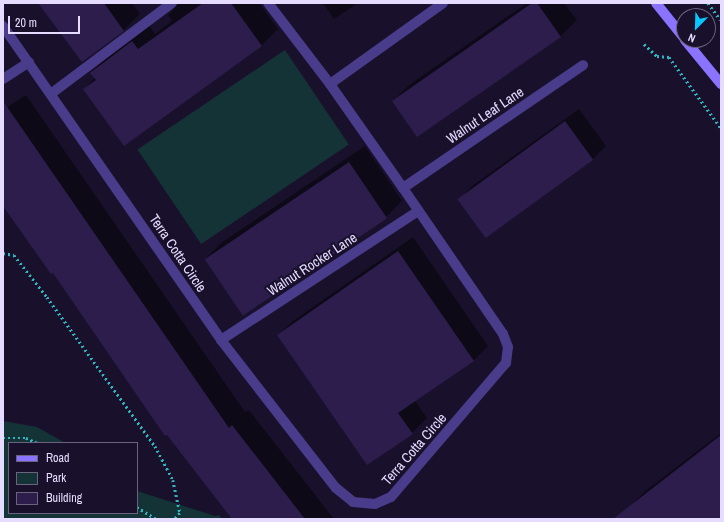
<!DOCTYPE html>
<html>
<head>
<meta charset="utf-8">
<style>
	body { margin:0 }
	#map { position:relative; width:724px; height:522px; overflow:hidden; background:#19112c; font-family:"Archivo Narrow",sans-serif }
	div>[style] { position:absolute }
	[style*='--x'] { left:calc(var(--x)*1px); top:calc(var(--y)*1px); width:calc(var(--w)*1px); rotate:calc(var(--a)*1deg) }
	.green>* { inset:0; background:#143336; transform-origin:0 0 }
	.shadow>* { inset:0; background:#0007 }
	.building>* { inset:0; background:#2d1d4d; transform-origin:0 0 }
	.path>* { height:2.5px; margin-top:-1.25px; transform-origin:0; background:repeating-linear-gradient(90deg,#30b6c0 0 2px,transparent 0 5px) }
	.street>* { height:10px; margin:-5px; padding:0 5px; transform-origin:5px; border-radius:5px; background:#493c8b }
	.secondary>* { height:10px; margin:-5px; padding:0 5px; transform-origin:5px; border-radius:5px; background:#8973ff }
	span { translate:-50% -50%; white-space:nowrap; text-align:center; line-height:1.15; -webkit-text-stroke:4px #19112c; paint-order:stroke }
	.street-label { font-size:14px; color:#e5dcff }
	.frame { position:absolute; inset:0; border:4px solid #e5dcff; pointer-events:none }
	.legend { position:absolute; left:8px; top:442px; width:130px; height:72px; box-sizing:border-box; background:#19112c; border:1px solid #6b6280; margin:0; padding:5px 7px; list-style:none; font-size:12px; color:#e5dcff }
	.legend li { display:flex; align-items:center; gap:8px; height:20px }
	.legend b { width:20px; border:1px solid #6b6280 }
	.north { position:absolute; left:676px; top:8px; width:40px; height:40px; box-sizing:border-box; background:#19112c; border:1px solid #6b6280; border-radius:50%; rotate:203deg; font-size:11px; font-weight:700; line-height:16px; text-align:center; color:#e5dcff }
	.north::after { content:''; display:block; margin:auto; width:14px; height:18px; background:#08c7ff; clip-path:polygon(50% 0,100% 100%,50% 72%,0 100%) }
	.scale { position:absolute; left:8px; top:16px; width:72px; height:18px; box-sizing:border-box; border:2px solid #e5dcff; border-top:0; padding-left:5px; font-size:12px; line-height:14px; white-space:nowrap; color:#e5dcff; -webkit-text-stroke:3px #19112c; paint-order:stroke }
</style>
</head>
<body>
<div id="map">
	<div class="green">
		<div style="left:285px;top:50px;width:114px;height:178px;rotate:56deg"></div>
		<div style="clip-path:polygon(3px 421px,37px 427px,65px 443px,9px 443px,9px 513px,137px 513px,137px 491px,215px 516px,219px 515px,222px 519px,3px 519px)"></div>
	</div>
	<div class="shadow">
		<div style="clip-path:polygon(40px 3px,132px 3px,140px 14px,124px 30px,82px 61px)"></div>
		<div style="clip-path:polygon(179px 3px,259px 3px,278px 29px,262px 45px,124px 144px,84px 89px,95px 78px,91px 73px,108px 56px,149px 25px,155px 34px,172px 21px,168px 15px)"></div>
		<div style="clip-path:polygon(323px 3px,358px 3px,334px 19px)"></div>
		<div style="clip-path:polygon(527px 3px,564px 3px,577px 20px,560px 37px,393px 101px,409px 85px)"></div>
		<div style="clip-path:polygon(26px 95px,245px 412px,249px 410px,334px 519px,234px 519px,3px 204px,3px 110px)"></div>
		<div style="clip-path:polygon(579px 109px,606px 146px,593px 159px,486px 236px,459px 200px,472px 186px)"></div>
		<div style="clip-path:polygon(365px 146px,402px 201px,386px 217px,242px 314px,205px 259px,221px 243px)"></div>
		<div style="clip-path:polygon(413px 237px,488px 346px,474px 360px,415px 401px,427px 418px,412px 433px,278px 335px,293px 321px)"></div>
		<div style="clip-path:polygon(721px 433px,721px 519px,636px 519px,628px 509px,644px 492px)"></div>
	</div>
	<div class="building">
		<div style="clip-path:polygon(38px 3px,104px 3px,124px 31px,82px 62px)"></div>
		<div style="clip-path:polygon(203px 3px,231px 3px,262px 46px,124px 146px,83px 89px,96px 80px,90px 73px,132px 41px,138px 49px)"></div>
		<div style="clip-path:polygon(532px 3px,537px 3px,561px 37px,417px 137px,392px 101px)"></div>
		<div style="clip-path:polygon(3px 101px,229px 428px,232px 425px,305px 519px,232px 519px,167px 435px,165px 436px,53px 273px,51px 274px,3px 206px)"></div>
		<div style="left:565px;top:121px;width:48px;height:133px;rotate:54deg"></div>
		<div style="left:349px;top:162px;width:68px;height:174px;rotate:56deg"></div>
		<div style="clip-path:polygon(398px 251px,474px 361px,398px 413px,413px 434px,367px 465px,277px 335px)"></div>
		<div style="clip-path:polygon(721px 435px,721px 519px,613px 519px)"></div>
	</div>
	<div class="path">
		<div style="--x:708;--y:3;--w:21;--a:53"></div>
		<div style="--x:644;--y:44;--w:18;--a:43"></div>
		<div style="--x:657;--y:56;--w:12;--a:5"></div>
		<div style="--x:669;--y:57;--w:88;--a:53.8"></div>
		<div style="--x:3;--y:253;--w:11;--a:10"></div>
		<div style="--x:14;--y:255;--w:53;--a:51.8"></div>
		<div style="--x:47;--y:297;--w:184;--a:54.1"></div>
		<div style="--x:155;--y:446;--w:38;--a:62"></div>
		<div style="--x:173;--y:480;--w:34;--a:78"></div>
		<div style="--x:180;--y:513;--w:8;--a:130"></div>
		<div style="--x:3;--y:438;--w:23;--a:0"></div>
		<div style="--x:26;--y:438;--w:13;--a:23"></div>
		<div style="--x:137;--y:507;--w:22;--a:32"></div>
	</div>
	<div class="street">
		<div style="--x:3;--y:26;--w:382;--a:55.2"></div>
		<div style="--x:221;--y:340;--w:187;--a:52.2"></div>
		<div style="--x:336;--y:488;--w:22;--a:39"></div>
		<div style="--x:353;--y:502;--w:22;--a:5"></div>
		<div style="--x:375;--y:504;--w:17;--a:-24"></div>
		<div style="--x:391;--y:497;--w:177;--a:-49.4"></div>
		<div style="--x:506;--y:363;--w:16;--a:-83"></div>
		<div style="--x:508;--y:347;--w:14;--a:-111"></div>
		<div style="--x:503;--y:334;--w:177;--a:-124.4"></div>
		<div style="--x:403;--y:188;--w:127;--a:-125.1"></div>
		<div style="--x:330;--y:84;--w:102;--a:-127.4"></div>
		<div style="--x:3;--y:79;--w:31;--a:-33"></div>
		<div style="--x:330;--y:84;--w:139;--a:-35.6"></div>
		<div style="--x:52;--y:93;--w:150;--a:-36.9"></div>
		<div style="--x:403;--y:188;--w:218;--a:-34.3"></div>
		<div style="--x:221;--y:340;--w:235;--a:-33.2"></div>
	</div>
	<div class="secondary">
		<div style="--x:656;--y:3;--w:45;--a:51.3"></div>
		<div style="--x:685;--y:40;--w:57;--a:50.7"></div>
	</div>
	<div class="street-label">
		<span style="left:485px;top:115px;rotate:-34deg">Walnut Leaf Lane</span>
		<span style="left:178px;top:253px;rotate:56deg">Terra Cotta Circle</span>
		<span style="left:312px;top:264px;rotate:-33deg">Walnut Rocker Lane</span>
		<span style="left:414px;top:449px;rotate:-49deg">Terra Cotta Circle</span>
	</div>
	<div class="frame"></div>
	<ul class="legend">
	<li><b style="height:5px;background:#8973ff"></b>Road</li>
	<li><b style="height:11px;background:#143336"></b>Park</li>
	<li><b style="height:11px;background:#2d1d4d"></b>Building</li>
	</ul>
	<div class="north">N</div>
	<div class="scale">20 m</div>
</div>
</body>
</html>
